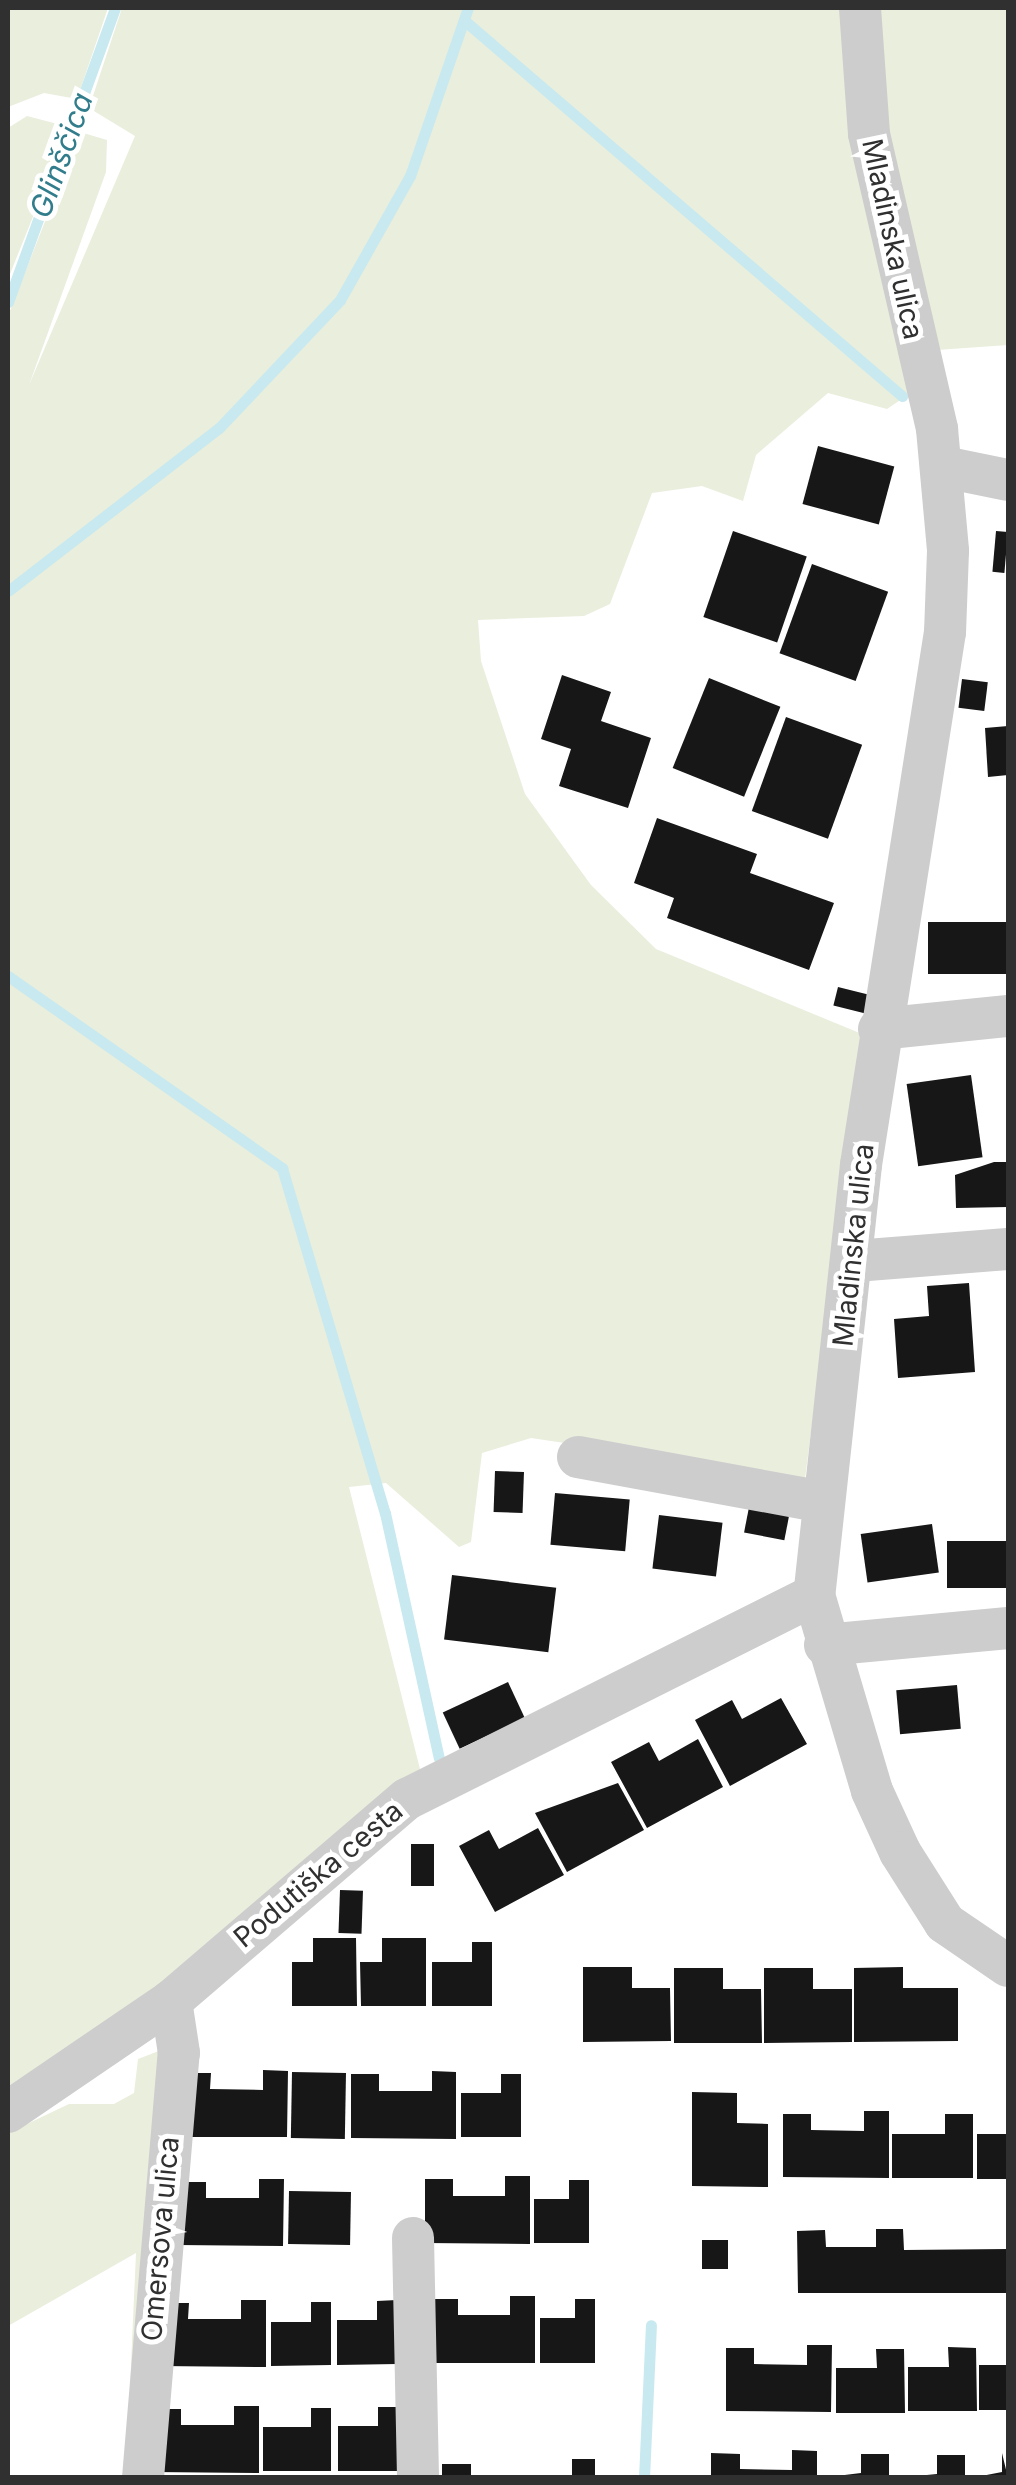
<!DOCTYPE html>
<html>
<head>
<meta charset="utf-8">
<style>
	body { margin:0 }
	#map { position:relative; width:1016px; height:2485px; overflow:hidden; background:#fff; font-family:Inter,sans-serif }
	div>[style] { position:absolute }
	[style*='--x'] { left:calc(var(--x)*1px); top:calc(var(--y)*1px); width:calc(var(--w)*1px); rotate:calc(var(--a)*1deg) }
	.green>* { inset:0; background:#eaeedd }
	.stream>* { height:11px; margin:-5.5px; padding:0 5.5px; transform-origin:5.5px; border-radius:5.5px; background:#c8e9ef }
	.building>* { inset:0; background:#171717; transform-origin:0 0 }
	.minor>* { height:42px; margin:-21px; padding:0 21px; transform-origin:21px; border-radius:21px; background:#cdcdcd }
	span { translate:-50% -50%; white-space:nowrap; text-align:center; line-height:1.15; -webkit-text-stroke:10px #fff; paint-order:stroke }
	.street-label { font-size:28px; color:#303030 }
	.water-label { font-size:30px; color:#327d8c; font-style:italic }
	.frame { position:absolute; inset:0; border:10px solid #303030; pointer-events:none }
</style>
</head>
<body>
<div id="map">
	<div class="green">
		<div style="clip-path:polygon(8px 8px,108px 8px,77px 99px,44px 93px,8px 107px)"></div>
		<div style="clip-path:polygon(122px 8px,845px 8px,918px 388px,887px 409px,828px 393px,756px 455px,743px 501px,702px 486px,652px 493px,610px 604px,584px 616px,478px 620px,481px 661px,525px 794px,591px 885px,656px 949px,862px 1034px,805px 1479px,531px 1438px,482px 1453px,471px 1542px,459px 1547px,386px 1483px,349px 1487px,422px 1777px,172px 1981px,8px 2089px,8px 316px,80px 132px,107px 140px,106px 172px,29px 385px,135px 136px,89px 108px)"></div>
		<div style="clip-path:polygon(872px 8px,1008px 8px,1008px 345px,937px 350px,911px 285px)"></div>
		<div style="clip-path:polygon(27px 116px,69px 127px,8px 279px,8px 128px)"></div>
		<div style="clip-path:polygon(164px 2049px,126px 2477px,136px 2253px,8px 2326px,8px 2133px,69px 2104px,114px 2104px,134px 2093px,138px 2059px)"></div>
	</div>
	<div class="stream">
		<div style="--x:465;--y:21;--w:576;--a:40.63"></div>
		<div style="--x:8;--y:302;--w:313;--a:-70"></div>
		<div style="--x:8;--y:591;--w:267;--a:-37.7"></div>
		<div style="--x:219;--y:428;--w:176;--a:-46.6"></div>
		<div style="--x:340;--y:300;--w:142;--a:-60.6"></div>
		<div style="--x:410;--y:176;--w:178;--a:-71"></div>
		<div style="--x:8;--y:976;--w:335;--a:35"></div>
		<div style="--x:282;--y:1168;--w:360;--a:73.4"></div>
		<div style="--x:385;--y:1513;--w:251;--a:77.6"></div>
		<div style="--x:644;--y:2478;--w:153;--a:-87.4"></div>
	</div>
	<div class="building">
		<div style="left:818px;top:446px;width:79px;height:60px;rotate:15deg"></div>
		<div style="left:733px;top:531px;width:78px;height:91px;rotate:19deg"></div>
		<div style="left:996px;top:531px;width:12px;height:41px;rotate:5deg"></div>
		<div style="left:812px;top:564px;width:81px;height:95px;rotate:20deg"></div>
		<div style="clip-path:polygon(562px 675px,611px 692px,601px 721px,651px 738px,628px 808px,559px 786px,571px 749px,541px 739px)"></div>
		<div style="left:709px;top:678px;width:77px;height:97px;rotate:22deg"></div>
		<div style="left:962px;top:679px;width:26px;height:29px;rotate:7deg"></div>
		<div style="left:786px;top:717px;width:81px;height:100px;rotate:20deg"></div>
		<div style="clip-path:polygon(1008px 726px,1008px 775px,988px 777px,985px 728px)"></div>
		<div style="clip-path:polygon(657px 818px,757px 854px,750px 873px,834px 903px,809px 970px,667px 918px,674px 898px,634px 883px)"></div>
		<div style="left:1008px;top:922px;width:52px;height:80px;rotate:90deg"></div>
		<div style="left:838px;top:987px;width:32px;height:19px;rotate:14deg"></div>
		<div style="left:971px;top:1075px;width:83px;height:65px;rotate:82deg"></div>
		<div style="clip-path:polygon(994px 1162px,1008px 1162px,1008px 1207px,956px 1208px,955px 1175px)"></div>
		<div style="clip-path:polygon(969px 1283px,975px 1372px,898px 1378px,894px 1319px,929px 1316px,927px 1286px)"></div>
		<div style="left:495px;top:1471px;width:29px;height:41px;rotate:2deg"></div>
		<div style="left:555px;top:1493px;width:75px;height:52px;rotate:5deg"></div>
		<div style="left:750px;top:1502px;width:41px;height:31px;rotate:11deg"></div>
		<div style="left:659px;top:1515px;width:64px;height:54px;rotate:7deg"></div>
		<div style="left:932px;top:1524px;width:49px;height:72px;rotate:82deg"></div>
		<div style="left:1008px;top:1541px;width:47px;height:61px;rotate:90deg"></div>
		<div style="left:452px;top:1575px;width:105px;height:65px;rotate:7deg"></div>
		<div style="left:508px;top:1682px;width:40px;height:72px;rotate:65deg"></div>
		<div style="left:957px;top:1685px;width:44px;height:61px;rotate:85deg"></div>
		<div style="clip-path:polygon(781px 1698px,807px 1744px,730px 1786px,695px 1720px,732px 1700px,742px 1719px)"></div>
		<div style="clip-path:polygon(698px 1739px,723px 1787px,647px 1828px,611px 1762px,649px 1742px,659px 1761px)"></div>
		<div style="clip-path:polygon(618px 1783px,644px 1830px,567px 1872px,535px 1813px)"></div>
		<div style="clip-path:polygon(538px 1828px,564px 1875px,495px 1912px,459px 1846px,489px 1830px,499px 1849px)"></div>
		<div style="left:411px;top:1844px;width:23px;height:42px"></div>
		<div style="left:340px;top:1890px;width:23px;height:43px;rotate:2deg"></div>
		<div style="clip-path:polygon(313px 1938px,356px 1938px,357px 2006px,292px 2006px,292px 1962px,313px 1962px)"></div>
		<div style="clip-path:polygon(382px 1938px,426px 1938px,426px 2006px,361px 2006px,360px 1962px,382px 1962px)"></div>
		<div style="clip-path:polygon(472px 1942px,492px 1942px,492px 2006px,432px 2006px,432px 1962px,472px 1962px)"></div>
		<div style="clip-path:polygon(583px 1967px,632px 1967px,632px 1988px,670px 1988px,671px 2041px,583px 2042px)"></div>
		<div style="clip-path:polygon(903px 1967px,903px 1988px,958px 1988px,958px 2041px,854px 2042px,854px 1968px)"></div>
		<div style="clip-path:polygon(674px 1968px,723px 1968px,723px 1989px,761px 1989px,762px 2043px,674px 2043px)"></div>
		<div style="clip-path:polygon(764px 1968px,813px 1968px,813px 1989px,852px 1989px,852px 2042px,764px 2043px)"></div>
		<div style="clip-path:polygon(263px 2070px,288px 2071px,287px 2137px,182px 2137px,182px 2073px,211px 2073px,210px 2089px,263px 2090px)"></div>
		<div style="clip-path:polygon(432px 2071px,456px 2072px,456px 2139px,351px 2138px,351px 2074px,379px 2074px,379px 2091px,432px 2091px)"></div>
		<div style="left:292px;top:2072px;width:54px;height:66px;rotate:1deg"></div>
		<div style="clip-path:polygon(501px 2074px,521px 2074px,521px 2137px,461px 2137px,461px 2093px,501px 2093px)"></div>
		<div style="clip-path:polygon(692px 2092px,737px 2093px,737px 2123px,768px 2124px,768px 2187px,692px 2186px)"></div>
		<div style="clip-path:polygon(864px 2111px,889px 2111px,889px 2178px,783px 2177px,783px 2114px,811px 2114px,811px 2130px,864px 2131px)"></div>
		<div style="clip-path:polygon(945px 2114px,973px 2114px,973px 2178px,892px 2178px,892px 2134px,945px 2134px)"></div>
		<div style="left:977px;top:2134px;width:31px;height:45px"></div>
		<div style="clip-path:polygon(505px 2176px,530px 2176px,530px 2244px,425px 2243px,425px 2179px,453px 2179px,453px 2196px,505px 2196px)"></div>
		<div style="clip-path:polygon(259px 2179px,284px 2179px,283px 2246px,178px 2245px,178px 2182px,206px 2182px,206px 2198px,259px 2198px)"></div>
		<div style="clip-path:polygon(569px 2180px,589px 2180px,589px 2243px,534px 2243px,534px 2199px,569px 2199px)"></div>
		<div style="left:289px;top:2191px;width:62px;height:53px;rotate:1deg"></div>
		<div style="clip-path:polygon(876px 2229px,903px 2229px,904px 2250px,1008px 2249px,1008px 2293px,798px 2293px,797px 2231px,825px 2230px,826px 2247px,876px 2247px)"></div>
		<div style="left:702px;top:2240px;width:26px;height:29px"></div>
		<div style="clip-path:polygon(510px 2296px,535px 2296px,535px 2363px,429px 2363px,430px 2299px,458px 2299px,458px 2315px,510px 2315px)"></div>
		<div style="clip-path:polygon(575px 2299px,595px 2299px,595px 2363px,540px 2363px,540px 2318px,575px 2318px)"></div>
		<div style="clip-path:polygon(241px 2300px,266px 2300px,266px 2367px,160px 2366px,161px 2303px,189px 2303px,188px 2319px,241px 2319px)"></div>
		<div style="clip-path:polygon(397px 2300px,397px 2364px,337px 2365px,337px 2320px,377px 2320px,377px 2301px)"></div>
		<div style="clip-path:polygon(311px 2302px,331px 2302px,331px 2365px,271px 2366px,271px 2322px,311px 2322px)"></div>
		<div style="clip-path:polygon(807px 2345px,832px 2345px,831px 2412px,726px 2411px,726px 2348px,754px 2348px,754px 2364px,807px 2365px)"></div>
		<div style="clip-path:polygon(948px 2347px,976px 2348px,977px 2411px,908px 2411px,908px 2367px,949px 2367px)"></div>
		<div style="clip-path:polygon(876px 2349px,904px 2349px,905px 2413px,836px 2413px,836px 2368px,877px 2368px)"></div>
		<div style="left:1008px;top:2365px;width:45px;height:29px;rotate:90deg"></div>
		<div style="clip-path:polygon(234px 2406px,259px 2406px,259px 2473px,153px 2472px,154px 2409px,181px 2409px,181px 2425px,234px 2425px)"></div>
		<div style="clip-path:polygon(378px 2407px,398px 2407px,398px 2471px,338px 2471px,338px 2426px,378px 2426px)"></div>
		<div style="clip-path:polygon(311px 2408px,331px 2408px,331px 2471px,263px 2471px,263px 2427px,311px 2427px)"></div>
		<div style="clip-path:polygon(792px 2450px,817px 2451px,817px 2478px,711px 2478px,711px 2453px,740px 2454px,740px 2469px,792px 2470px)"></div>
		<div style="clip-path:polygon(1002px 2453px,1008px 2478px,971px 2478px,1002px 2472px)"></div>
		<div style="clip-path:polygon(861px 2454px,889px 2454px,889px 2478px,820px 2478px,861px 2473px)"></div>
		<div style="clip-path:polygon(937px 2455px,965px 2455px,965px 2478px,896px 2478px,937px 2474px)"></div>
		<div style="left:572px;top:2459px;width:23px;height:19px"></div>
		<div style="left:442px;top:2464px;width:29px;height:14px"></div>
	</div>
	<div class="minor">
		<div style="--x:860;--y:8;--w:126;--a:85.9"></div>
		<div style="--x:869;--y:134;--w:303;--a:77"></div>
		<div style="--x:937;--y:429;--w:122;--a:84.8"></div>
		<div style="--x:948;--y:551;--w:81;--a:92.1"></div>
		<div style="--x:945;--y:632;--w:540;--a:98.96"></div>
		<div style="--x:861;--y:1165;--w:433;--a:96.2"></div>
		<div style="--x:814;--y:1595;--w:204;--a:73.5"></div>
		<div style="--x:872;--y:1791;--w:67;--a:65.3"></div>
		<div style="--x:900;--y:1852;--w:84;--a:57.6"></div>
		<div style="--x:945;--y:1923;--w:76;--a:34.3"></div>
		<div style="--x:944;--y:467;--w:65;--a:11.5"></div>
		<div style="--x:879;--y:1029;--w:130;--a:-5.8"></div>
		<div style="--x:855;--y:1261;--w:153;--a:-4.5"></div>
		<div style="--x:578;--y:1457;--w:248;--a:10.4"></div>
		<div style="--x:825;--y:1645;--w:184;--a:-5.3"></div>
		<div style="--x:8;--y:2112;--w:197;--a:-34.3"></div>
		<div style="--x:171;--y:2001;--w:311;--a:-40.6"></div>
		<div style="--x:407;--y:1799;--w:455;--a:-26.6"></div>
		<div style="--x:413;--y:2238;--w:240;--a:88.8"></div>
		<div style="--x:143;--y:2478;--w:427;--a:-85.2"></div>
		<div style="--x:179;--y:2053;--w:53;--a:-98.7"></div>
	</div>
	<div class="street-label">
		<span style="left:893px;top:239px;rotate:78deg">Mladinska ulica</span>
		<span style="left:853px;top:1245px;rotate:-84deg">Mladinska ulica</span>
		<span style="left:318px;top:1874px;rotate:-40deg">Podutiška cesta</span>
		<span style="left:160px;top:2239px;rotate:-85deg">Omersova ulica</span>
	</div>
	<div class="water-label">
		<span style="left:61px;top:155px;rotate:-70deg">Glinščica</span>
	</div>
	<div class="frame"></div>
</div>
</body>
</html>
